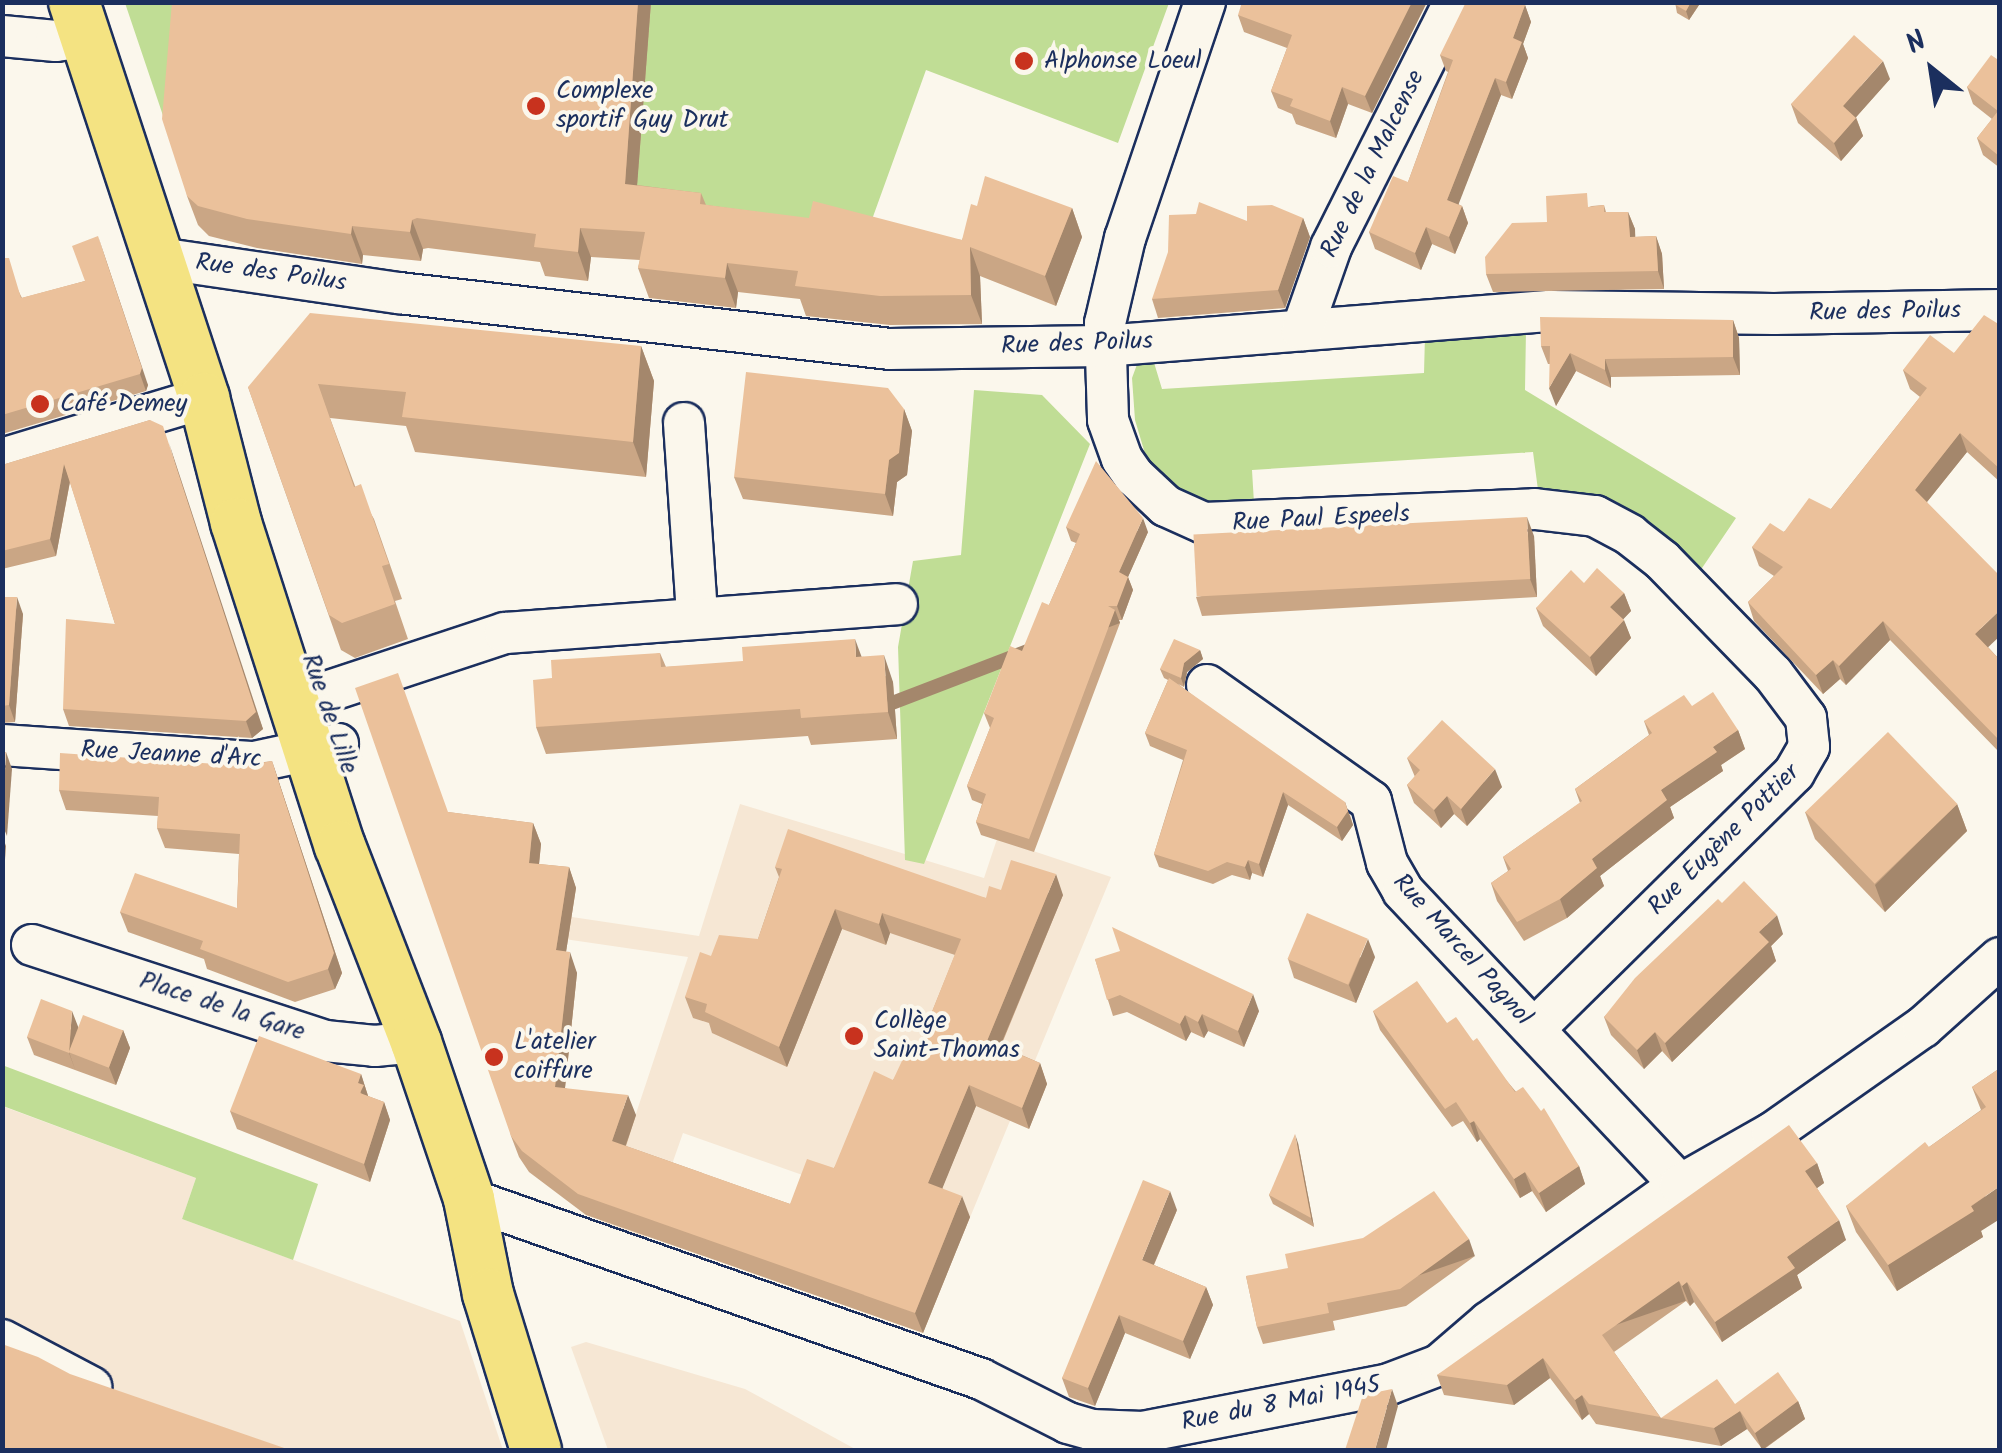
<!DOCTYPE html>
<html>
<head>
<meta charset="utf-8">
<style>
	body { margin:0 }
	#map { position:relative; width:2002px; height:1453px; overflow:hidden; background:#fbf7ec; font-family:Kalam,sans-serif }
	div>[style] { position:absolute }
	[style*='--x'] { left:calc(var(--x)*1px); top:calc(var(--y)*1px); width:calc(var(--w)*1px); rotate:calc(var(--a)*1deg) }
	.built>* { inset:0; background:#f6e7d4 }
	.green>* { inset:0; background:#c0dd95 }
	.roads { filter:drop-shadow(2px 0 #1b2f5e) drop-shadow(-2px 0 #1b2f5e) drop-shadow(0 2px #1b2f5e) drop-shadow(0 -2px #1b2f5e) }
	.minor>* { height:40px; margin:-20px; padding:0 20px; transform-origin:20px; border-radius:20px; background:#fbf7ec }
	.major>* { height:50px; margin:-25px; padding:0 25px; transform-origin:25px; border-radius:25px; background:#f4e382 }
	.wall>* { inset:0; background:#caa685 }
	.shaded-wall>* { inset:0; background:#a4876c; transform-origin:0 0 }
	.building>* { inset:0; background:#ebc19b; transform-origin:0 0 }
	.dots>* { width:28px; height:28px; translate:-50% -50%; box-sizing:border-box; border:5px solid #fbf7ec; border-radius:50% }
	span { translate:-50% -50%; white-space:nowrap; text-align:center; line-height:1.15; -webkit-text-stroke:8px #fbf7ec; paint-order:stroke }
	.poi-label { font-size:25px; color:#1b2f5e }
	.left { translate:0 -50%; text-align:left }
	.street-label { font-size:25px; color:#1b2f5e }
	.frame { position:absolute; inset:0; border:5px solid #1b2f5e; pointer-events:none }
	.north { position:absolute; left:1882px; top:20px; width:100px; height:100px; -webkit-text-stroke:8px #fbf7ec; paint-order:stroke; rotate:330deg; font-size:28px; font-weight:700; line-height:40px; text-align:center; color:#1b2f5e }
	.north::after { content:''; display:block; margin:auto; width:35px; height:45px; background:#1b2f5e; clip-path:polygon(50% 0,100% 100%,50% 72%,0 100%) }
</style>
</head>
<body>
<div id="map">
	<div class="built">
		<div style="clip-path:polygon(740px 804px,984px 878px,997px 839px,1111px 877px,964px 1232px,683px 1133px,645px 1241px,599px 1225px,688px 957px,530px 934px,572px 917px,699px 936px)"></div>
		<div style="clip-path:polygon(2px 1106px,196px 1178px,182px 1219px,460px 1321px,503px 1450px,3px 1450px)"></div>
		<div style="clip-path:polygon(586px 1342px,745px 1389px,857px 1450px,608px 1450px,571px 1347px)"></div>
	</div>
	<div class="green">
		<div style="clip-path:polygon(125px 3px,1169px 3px,1118px 143px,926px 70px,870px 225px,180px 166px)"></div>
		<div style="clip-path:polygon(1526px 330px,1525px 390px,1736px 518px,1700px 571px,1617px 502px,1578px 492px,1538px 490px,1533px 452px,1252px 470px,1254px 503px,1204px 507px,1167px 486px,1149px 467px,1135px 420px,1132px 378px,1139px 359px,1152px 356px,1162px 389px,1424px 373px,1425px 335px)"></div>
		<div style="clip-path:polygon(974px 390px,1042px 395px,1090px 444px,924px 864px,905px 860px,898px 647px,913px 561px,961px 555px)"></div>
		<div style="clip-path:polygon(2px 1065px,318px 1184px,293px 1260px,182px 1219px,196px 1178px,3px 1106px)"></div>
	</div>
	<div class="roads">
		<div class="minor">
			<div style="--x:1205;--y:2;--w:249;--a:108.7"></div>
			<div style="--x:1125;--y:238;--w:87;--a:103.2"></div>
			<div style="--x:1105;--y:323;--w:97;--a:88.2"></div>
			<div style="--x:1108;--y:420;--w:41;--a:70.3"></div>
			<div style="--x:1122;--y:459;--w:21;--a:55"></div>
			<div style="--x:1134;--y:476;--w:44;--a:43.2"></div>
			<div style="--x:1166;--y:506;--w:42;--a:24.1"></div>
			<div style="--x:1204;--y:523;--w:331;--a:-2.4"></div>
			<div style="--x:1535;--y:509;--w:60;--a:6.7"></div>
			<div style="--x:1595;--y:516;--w:40;--a:28"></div>
			<div style="--x:1630;--y:535;--w:41;--a:38"></div>
			<div style="--x:1662;--y:560;--w:159;--a:45.8"></div>
			<div style="--x:1773;--y:674;--w:55;--a:53.1"></div>
			<div style="--x:1806;--y:718;--w:29;--a:84"></div>
			<div style="--x:1809;--y:747;--w:30;--a:120"></div>
			<div style="--x:1794;--y:773;--w:365;--a:135.4"></div>
			<div style="--x:2;--y:36;--w:54;--a:5.3"></div>
			<div style="--x:56;--y:41;--w:30;--a:-8"></div>
			<div style="--x:158;--y:258;--w:244;--a:8.3"></div>
			<div style="--x:399;--y:293;--w:493;--a:6.5"></div>
			<div style="--x:889;--y:349;--w:214;--a:-0.8"></div>
			<div style="--x:1103;--y:346;--w:449;--a:-4.5"></div>
			<div style="--x:1551;--y:311;--w:223;--a:0.8"></div>
			<div style="--x:1774;--y:314;--w:226;--a:-1"></div>
			<div style="--x:1302;--y:330;--w:88;--a:-70.7"></div>
			<div style="--x:1331;--y:247;--w:274;--a:-63.3"></div>
			<div style="--x:684;--y:423;--w:192;--a:86.1"></div>
			<div style="--x:2;--y:459;--w:211;--a:-16.8"></div>
			<div style="--x:1207;--y:685;--w:201;--a:35.3"></div>
			<div style="--x:1371;--y:801;--w:64;--a:75.5"></div>
			<div style="--x:1387;--y:863;--w:32;--a:60"></div>
			<div style="--x:1403;--y:891;--w:404;--a:46.7"></div>
			<div style="--x:293;--y:703;--w:223;--a:-18.3"></div>
			<div style="--x:505;--y:633;--w:393;--a:-4.2"></div>
			<div style="--x:2;--y:745;--w:253;--a:3.9"></div>
			<div style="--x:254;--y:762;--w:86;--a:-12.1"></div>
			<div style="--x:32;--y:945;--w:308;--a:18.1"></div>
			<div style="--x:325;--y:1041;--w:50;--a:5.7"></div>
			<div style="--x:375;--y:1046;--w:41;--a:-5.6"></div>
			<div style="--x:469;--y:1199;--w:543;--a:19.37"></div>
			<div style="--x:981;--y:1379;--w:97;--a:26.8"></div>
			<div style="--x:1068;--y:1423;--w:25;--a:16"></div>
			<div style="--x:1092;--y:1430;--w:51;--a:2.2"></div>
			<div style="--x:1143;--y:1432;--w:251;--a:-11"></div>
			<div style="--x:1389;--y:1384;--w:53;--a:-20.8"></div>
			<div style="--x:1439;--y:1365;--w:66;--a:-40.7"></div>
			<div style="--x:1489;--y:1322;--w:235;--a:-35.7"></div>
			<div style="--x:1680;--y:1185;--w:106;--a:-29.5"></div>
			<div style="--x:1772;--y:1133;--w:184;--a:-35.1"></div>
			<div style="--x:1923;--y:1027;--w:103;--a:-41.9"></div>
			<div style="--x:2;--y:1340;--w:101;--a:27.8"></div>
		</div>
		<div class="major">
			<div style="--x:74;--y:2;--w:417;--a:71.8"></div>
			<div style="--x:204;--y:398;--w:129;--a:75.6"></div>
			<div style="--x:236;--y:523;--w:339;--a:72.2"></div>
			<div style="--x:340;--y:846;--w:210;--a:68.8"></div>
			<div style="--x:416;--y:1042;--w:166;--a:71.3"></div>
			<div style="--x:469;--y:1199;--w:97;--a:78.7"></div>
			<div style="--x:488;--y:1294;--w:163;--a:72.9"></div>
		</div>
	</div>
	<div class="wall">
		<div style="clip-path:polygon(172px 2px,651px 2px,637px 185px,701px 193px,706px 205px,962px 240px,977px 206px,1072px 208px,1082px 237px,1056px 306px,980px 276px,982px 324px,890px 325px,806px 316px,800px 299px,738px 292px,736px 308px,649px 298px,638px 268px,640px 260px,591px 257px,588px 281px,545px 276px,540px 262px,428px 248px,423px 249px,421px 261px,363px 255px,362px 264px,257px 248px,209px 236px,198px 225px,187px 196px)"></div>
		<div style="clip-path:polygon(1427px 2px,1372px 113px,1348px 104px,1336px 138px,1296px 124px,1292px 114px,1278px 108px,1271px 91px,1287px 48px,1244px 32px,1238px 15px)"></div>
		<div style="clip-path:polygon(1675px 2px,1701px 2px,1689px 20px,1677px 13px)"></div>
		<div style="clip-path:polygon(1525px 5px,1531px 22px,1523px 44px,1528px 58px,1512px 99px,1501px 95px,1458px 204px,1462px 206px,1468px 223px,1455px 254px,1432px 244px,1421px 270px,1375px 249px,1369px 232px,1408px 182px,1448px 72px,1446px 71px,1440px 55px)"></div>
		<div style="clip-path:polygon(2000px 61px,2000px 168px,1983px 155px,1977px 138px,1992px 119px,1973px 104px,1967px 87px)"></div>
		<div style="clip-path:polygon(1890px 79px,1856px 117px,1863px 136px,1841px 161px,1798px 123px,1791px 104px)"></div>
		<div style="clip-path:polygon(1604px 205px,1606px 212px,1628px 212px,1635px 229px,1635px 237px,1656px 236px,1662px 254px,1664px 289px,1493px 292px,1486px 274px,1547px 222px,1592px 206px)"></div>
		<div style="clip-path:polygon(1303px 218px,1310px 237px,1285px 308px,1158px 318px,1152px 299px,1247px 221px)"></div>
		<div style="clip-path:polygon(2px 258px,22px 298px,85px 281px,148px 385px,146px 391px,2px 434px)"></div>
		<div style="clip-path:polygon(1733px 320px,1739px 338px,1740px 375px,1611px 377px,1611px 388px,1576px 371px,1556px 406px,1550px 364px,1548px 364px,1541px 346px)"></div>
		<div style="clip-path:polygon(2000px 325px,2000px 482px,1967px 452px,1927px 502px,1988px 647px,2000px 660px,2000px 753px,1890px 640px,1846px 685px,1840px 679px,1823px 694px,1754px 621px,1748px 602px,1774px 576px,1759px 566px,1752px 547px,1831px 509px,1920px 397px,1910px 389px,1903px 370px,1954px 353px)"></div>
		<div style="clip-path:polygon(641px 346px,654px 381px,646px 477px,415px 452px,406px 426px,330px 418px,355px 486px,374px 519px,402px 599px,395px 601px,408px 639px,355px 658px,341px 650px,248px 387px)"></div>
		<div style="clip-path:polygon(904px 409px,912px 431px,907px 475px,897px 482px,893px 516px,743px 499px,734px 477px)"></div>
		<div style="clip-path:polygon(150px 420px,263px 729px,252px 738px,69px 726px,63px 709px,115px 624px,70px 482px,56px 556px,2px 569px,2px 465px)"></div>
		<div style="clip-path:polygon(1066px 527px,1148px 532px,1128px 577px,1133px 590px,1122px 620px,1119px 620px,1120px 623px,1034px 852px,981px 835px,976px 822px,982px 804px,972px 800px,967px 786px,990px 728px,984px 713px,1049px 605px,1076px 543px,1071px 541px)"></div>
		<div style="clip-path:polygon(1534px 536px,1537px 597px,1202px 616px,1196px 597px)"></div>
		<div style="clip-path:polygon(1584px 583px,1624px 593px,1631px 611px,1623px 619px,1631px 638px,1596px 676px,1543px 626px,1536px 608px)"></div>
		<div style="clip-path:polygon(2px 597px,23px 614px,15px 722px,2px 723px)"></div>
		<div style="clip-path:polygon(1200px 650px,1203px 659px,1187px 672px,1184px 687px,1178px 684px,1350px 815px,1353px 825px,1342px 841px,1288px 805px,1263px 877px,1252px 873px,1250px 880px,1232px 875px,1213px 884px,1159px 867px,1154px 854px,1183px 760px,1150px 746px,1145px 733px,1168px 680px,1164px 678px,1160px 669px)"></div>
		<div style="clip-path:polygon(660px 653px,666px 667px,862px 657px,893px 682px,897px 739px,811px 745px,808px 736px,546px 754px,536px 727px,552px 678px)"></div>
		<div style="clip-path:polygon(1692px 706px,1738px 730px,1745px 749px,1721px 765px,1723px 771px,1670px 807px,1674px 818px,1600px 876px,1604px 886px,1567px 918px,1524px 941px,1497px 901px,1491px 883px,1508px 871px,1503px 857px,1580px 803px,1575px 789px,1649px 735px,1644px 721px)"></div>
		<div style="clip-path:polygon(1407px 758px,1502px 787px,1467px 826px,1454px 814px,1441px 828px,1414px 803px,1407px 785px,1415px 777px)"></div>
		<div style="clip-path:polygon(272px 761px,342px 973px,335px 989px,295px 1002px,207px 969px,204px 959px,128px 932px,120px 912px,237px 908px,239px 854px,165px 848px,157px 828px,158px 816px,66px 810px,59px 790px)"></div>
		<div style="clip-path:polygon(1957px 804px,1967px 831px,1885px 912px,1815px 839px,1805px 812px)"></div>
		<div style="clip-path:polygon(448px 812px,533px 823px,541px 844px,539px 864px,569px 867px,576px 888px,566px 952px,577px 973px,565px 1088px,636px 1115px,626px 1146px,790px 1204px,834px 1168px,893px 1080px,917px 1049px,955px 955px,890px 933px,886px 945px,842px 929px,787px 1067px,712px 1033px,709px 1023px,693px 1018px,685px 997px,711px 956px,758px 939px,779px 877px,775px 867px,986px 898px,1001px 890px,1063px 895px,1001px 1046px,1040px 1063px,1047px 1084px,1029px 1129px,976px 1106px,942px 1188px,970px 1217px,923px 1333px,586px 1215px,529px 1172px,519px 1157px,511px 1136px)"></div>
		<div style="clip-path:polygon(1722px 903px,1783px 934px,1771px 946px,1776px 961px,1672px 1062px,1662px 1051px,1644px 1069px,1611px 1035px,1604px 1017px)"></div>
		<div style="clip-path:polygon(1375px 957px,1356px 1003px,1294px 978px,1288px 959px)"></div>
		<div style="clip-path:polygon(1095px 959px,1259px 1011px,1244px 1047px,1208px 1031px,1204px 1038px,1191px 1032px,1186px 1041px,1127px 1012px,1113px 1016px)"></div>
		<div style="clip-path:polygon(1373px 1011px,1447px 1023px,1473px 1041px,1579px 1166px,1585px 1184px,1546px 1212px,1532px 1191px,1520px 1198px,1480px 1139px,1477px 1142px,1463px 1121px,1452px 1127px,1380px 1030px)"></div>
		<div style="clip-path:polygon(78px 1028px,123px 1030px,130px 1048px,116px 1085px,34px 1055px,27px 1037px)"></div>
		<div style="clip-path:polygon(2000px 1068px,1981px 1231px,1983px 1237px,1897px 1291px,1856px 1232px,1846px 1206px,1981px 1110px,1972px 1087px)"></div>
		<div style="clip-path:polygon(361px 1074px,368px 1096px,384px 1102px,390px 1120px,370px 1182px,237px 1129px,230px 1111px)"></div>
		<div style="clip-path:polygon(1298px 1143px,1314px 1227px,1273px 1204px,1269px 1195px)"></div>
		<div style="clip-path:polygon(1817px 1163px,1824px 1183px,1817px 1188px,1846px 1240px,1797px 1275px,1802px 1288px,1722px 1342px,1694px 1302px,1690px 1306px,1686px 1301px,1614px 1352px,1661px 1418px,1735px 1404px,1798px 1401px,1805px 1419px,1763px 1450px,1747px 1429px,1721px 1446px,1596px 1424px,1589px 1414px,1582px 1420px,1550px 1378px,1514px 1405px,1444px 1395px,1437px 1375px)"></div>
		<div style="clip-path:polygon(1177px 1210px,1154px 1265px,1206px 1287px,1213px 1305px,1190px 1359px,1125px 1333px,1095px 1406px,1069px 1397px,1062px 1378px)"></div>
		<div style="clip-path:polygon(1475px 1256px,1406px 1306px,1333px 1321px,1335px 1330px,1263px 1344px,1257px 1327px,1246px 1276px)"></div>
	</div>
	<div class="shaded-wall">
		<div style="clip-path:polygon(638px 2px,651px 2px,635px 213px,625px 184px)"></div>
		<div style="clip-path:polygon(1412px 2px,1427px 2px,1372px 113px,1365px 96px)"></div>
		<div style="clip-path:polygon(1691px 2px,1701px 2px,1689px 20px,1686px 11px)"></div>
		<div style="clip-path:polygon(1525px 5px,1531px 22px,1523px 44px,1528px 58px,1512px 99px,1506px 82px,1513px 38px)"></div>
		<div style="clip-path:polygon(1883px 61px,1890px 79px,1850px 124px,1843px 106px)"></div>
		<div style="clip-path:polygon(1495px 78px,1501px 95px,1454px 216px,1447px 200px)"></div>
		<div style="clip-path:polygon(1342px 87px,1348px 104px,1336px 138px,1330px 121px)"></div>
		<div style="clip-path:polygon(1856px 118px,1863px 136px,1841px 161px,1834px 143px)"></div>
		<div style="clip-path:polygon(1462px 206px,1468px 223px,1455px 254px,1449px 237px)"></div>
		<div style="clip-path:polygon(1072px 208px,1082px 237px,1056px 306px,1045px 276px)"></div>
		<div style="clip-path:polygon(1628px 212px,1635px 229px,1636px 255px,1630px 237px)"></div>
		<div style="clip-path:polygon(1303px 218px,1310px 237px,1285px 308px,1278px 290px)"></div>
		<div style="clip-path:polygon(412px 220px,423px 249px,421px 261px,410px 232px)"></div>
		<div style="clip-path:polygon(352px 226px,363px 255px,362px 264px,351px 234px)"></div>
		<div style="clip-path:polygon(1426px 227px,1432px 244px,1421px 270px,1415px 253px)"></div>
		<div style="clip-path:polygon(580px 228px,591px 257px,588px 281px,578px 252px)"></div>
		<div style="clip-path:polygon(98px 236px,148px 385px,146px 391px,140px 374px)"></div>
		<div style="clip-path:polygon(1656px 236px,1662px 254px,1664px 289px,1658px 271px)"></div>
		<div style="clip-path:polygon(970px 247px,980px 276px,982px 324px,971px 295px)"></div>
		<div style="clip-path:polygon(727px 263px,738px 292px,736px 308px,725px 278px)"></div>
		<div style="clip-path:polygon(1733px 320px,1739px 338px,1740px 375px,1733px 357px)"></div>
		<div style="clip-path:polygon(641px 346px,654px 381px,646px 477px,633px 442px)"></div>
		<div style="clip-path:polygon(1570px 353px,1576px 371px,1556px 406px,1549px 388px)"></div>
		<div style="clip-path:polygon(1605px 359px,1611px 377px,1611px 388px,1605px 370px)"></div>
		<div style="clip-path:polygon(904px 409px,912px 431px,907px 475px,897px 482px,893px 516px,885px 494px,889px 460px)"></div>
		<div style="clip-path:polygon(1960px 433px,1967px 452px,1922px 508px,1915px 490px)"></div>
		<div style="clip-path:polygon(169px 443px,263px 729px,252px 738px,246px 721px)"></div>
		<div style="clip-path:polygon(64px 464px,70px 481px,56px 556px,50px 539px)"></div>
		<div style="clip-path:polygon(1527px 517px,1534px 536px,1537px 597px,1530px 579px)"></div>
		<div style="clip-path:polygon(1143px 518px,1148px 532px,1128px 577px,1133px 590px,1122px 620px,1117px 606px,1119px 572px)"></div>
		<div style="clip-path:polygon(1624px 593px,1631px 611px,1617px 626px,1610px 607px)"></div>
		<div style="clip-path:polygon(17px 597px,23px 614px,15px 722px,9px 705px)"></div>
		<div style="left:1115px;top:610px;width:14px;height:245px;rotate:69deg"></div>
		<div style="clip-path:polygon(2000px 610px,2000px 636px,1982px 653px,1975px 634px)"></div>
		<div style="clip-path:polygon(1624px 620px,1631px 638px,1596px 676px,1590px 657px)"></div>
		<div style="clip-path:polygon(1883px 621px,1890px 640px,1846px 685px,1839px 666px)"></div>
		<div style="clip-path:polygon(855px 639px,865px 666px,856px 657px)"></div>
		<div style="clip-path:polygon(1200px 650px,1203px 659px,1187px 672px,1184px 687px,1181px 678px,1184px 663px)"></div>
		<div style="clip-path:polygon(884px 655px,893px 682px,897px 739px,888px 712px)"></div>
		<div style="clip-path:polygon(1833px 660px,1840px 679px,1823px 694px,1816px 675px)"></div>
		<div style="clip-path:polygon(1738px 730px,1745px 749px,1721px 765px,1723px 771px,1670px 807px,1674px 818px,1600px 876px,1604px 886px,1567px 918px,1560px 899px,1592px 859px,1661px 790px,1713px 747px)"></div>
		<div style="clip-path:polygon(6px 752px,12px 769px,7px 836px,2px 824px)"></div>
		<div style="clip-path:polygon(272px 761px,342px 973px,335px 989px,328px 969px)"></div>
		<div style="clip-path:polygon(1495px 769px,1502px 787px,1467px 826px,1461px 809px)"></div>
		<div style="clip-path:polygon(1283px 792px,1288px 805px,1263px 877px,1259px 864px)"></div>
		<div style="clip-path:polygon(1447px 796px,1454px 814px,1441px 828px,1434px 810px)"></div>
		<div style="clip-path:polygon(1345px 802px,1353px 825px,1342px 841px,1337px 827px)"></div>
		<div style="clip-path:polygon(1957px 804px,1967px 831px,1885px 912px,1875px 885px)"></div>
		<div style="clip-path:polygon(533px 823px,541px 844px,537px 884px,529px 863px)"></div>
		<div style="clip-path:polygon(2px 835px,6px 846px,2px 902px)"></div>
		<div style="clip-path:polygon(1248px 860px,1252px 873px,1250px 880px,1245px 867px)"></div>
		<div style="clip-path:polygon(569px 867px,576px 888px,563px 971px,556px 950px)"></div>
		<div style="clip-path:polygon(1056px 874px,1063px 895px,994px 1061px,987px 1041px)"></div>
		<div style="clip-path:polygon(835px 909px,842px 929px,787px 1067px,779px 1047px)"></div>
		<div style="clip-path:polygon(882px 913px,890px 933px,886px 945px,879px 924px)"></div>
		<div style="clip-path:polygon(1777px 915px,1783px 934px,1771px 946px,1776px 961px,1672px 1062px,1665px 1043px,1759px 932px)"></div>
		<div style="clip-path:polygon(1368px 939px,1375px 957px,1356px 1003px,1349px 985px)"></div>
		<div style="clip-path:polygon(570px 952px,577px 973px,563px 1107px,555px 1087px)"></div>
		<div style="clip-path:polygon(1253px 994px,1259px 1011px,1244px 1047px,1238px 1031px)"></div>
		<div style="clip-path:polygon(72px 1011px,79px 1029px,69px 1052px,76px 1072px,69px 1053px)"></div>
		<div style="clip-path:polygon(1202px 1014px,1208px 1031px,1204px 1038px,1198px 1022px)"></div>
		<div style="clip-path:polygon(1185px 1015px,1191px 1032px,1186px 1041px,1180px 1024px)"></div>
		<div style="clip-path:polygon(123px 1030px,130px 1048px,116px 1085px,109px 1067px)"></div>
		<div style="clip-path:polygon(1655px 1032px,1662px 1051px,1644px 1069px,1637px 1050px)"></div>
		<div style="clip-path:polygon(1040px 1063px,1047px 1084px,1029px 1129px,1022px 1108px)"></div>
		<div style="clip-path:polygon(361px 1074px,370px 1102px,367px 1111px,358px 1083px)"></div>
		<div style="clip-path:polygon(969px 1085px,976px 1106px,936px 1204px,928px 1183px)"></div>
		<div style="clip-path:polygon(628px 1095px,636px 1115px,620px 1162px,612px 1141px)"></div>
		<div style="clip-path:polygon(384px 1102px,390px 1120px,370px 1182px,364px 1164px)"></div>
		<div style="clip-path:polygon(1474px 1121px,1480px 1139px,1477px 1142px,1470px 1123px)"></div>
		<div style="clip-path:polygon(1295px 1134px,1298px 1143px,1314px 1227px,1311px 1218px)"></div>
		<div style="clip-path:polygon(1817px 1163px,1824px 1183px,1813px 1191px,1805px 1171px)"></div>
		<div style="clip-path:polygon(1579px 1166px,1585px 1184px,1546px 1212px,1539px 1193px)"></div>
		<div style="clip-path:polygon(1525px 1172px,1532px 1191px,1520px 1198px,1514px 1179px)"></div>
		<div style="clip-path:polygon(2000px 1186px,2000px 1219px,1981px 1231px,1983px 1237px,1897px 1291px,1888px 1265px)"></div>
		<div style="clip-path:polygon(1170px 1191px,1177px 1210px,1148px 1278px,1142px 1260px)"></div>
		<div style="clip-path:polygon(962px 1196px,970px 1217px,923px 1333px,915px 1313px)"></div>
		<div style="clip-path:polygon(1839px 1220px,1846px 1240px,1797px 1275px,1802px 1288px,1722px 1342px,1715px 1322px,1787px 1257px)"></div>
		<div style="left:1469px;top:1239px;width:18px;height:85px;rotate:71deg"></div>
		<div style="left:1679px;top:1281px;width:21px;height:94px;rotate:71deg"></div>
		<div style="clip-path:polygon(1687px 1282px,1694px 1302px,1690px 1306px,1682px 1286px)"></div>
		<div style="clip-path:polygon(1206px 1287px,1213px 1305px,1190px 1359px,1183px 1341px)"></div>
		<div style="clip-path:polygon(1119px 1315px,1125px 1333px,1095px 1406px,1088px 1388px)"></div>
		<div style="clip-path:polygon(1543px 1358px,1550px 1378px,1514px 1405px,1507px 1385px)"></div>
		<div style="clip-path:polygon(1392px 1389px,1398px 1406px,1386px 1450px,1375px 1450px)"></div>
		<div style="clip-path:polygon(1582px 1395px,1589px 1414px,1582px 1420px,1575px 1400px)"></div>
		<div style="clip-path:polygon(1798px 1401px,1805px 1419px,1762px 1450px,1755px 1433px)"></div>
		<div style="clip-path:polygon(1740px 1411px,1747px 1429px,1721px 1446px,1714px 1428px)"></div>
	</div>
	<div class="building">
		<div style="clip-path:polygon(172px 2px,638px 2px,625px 184px,701px 193px,700px 204px,809px 218px,813px 201px,962px 240px,971px 204px,977px 206px,985px 176px,1072px 208px,1045px 276px,970px 247px,971px 295px,880px 296px,795px 286px,798px 271px,727px 263px,725px 278px,638px 268px,645px 232px,580px 228px,578px 252px,534px 247px,536px 234px,417px 218px,412px 220px,410px 232px,352px 226px,351px 234px,247px 219px,198px 206px,187px 196px,162px 119px)"></div>
		<div style="clip-path:polygon(1242px 2px,1412px 2px,1365px 96px,1342px 87px,1330px 121px,1290px 106px,1293px 99px,1271px 91px,1292px 35px,1238px 15px)"></div>
		<div style="clip-path:polygon(1466px 2px,1520px 2px,1525px 5px,1513px 38px,1522px 42px,1506px 82px,1495px 78px,1447px 200px,1462px 206px,1449px 237px,1426px 227px,1415px 253px,1369px 232px,1393px 176px,1408px 182px,1453px 60px,1440px 55px)"></div>
		<div style="clip-path:polygon(1675px 2px,1691px 2px,1686px 11px,1674px 4px)"></div>
		<div style="clip-path:polygon(1854px 35px,1883px 61px,1843px 106px,1856px 118px,1834px 143px,1791px 104px)"></div>
		<div style="clip-path:polygon(1991px 55px,2000px 61px,1999px 156px,1977px 138px,1998px 111px,1967px 87px)"></div>
		<div style="clip-path:polygon(1587px 193px,1588px 207px,1604px 205px,1604px 212px,1628px 212px,1630px 237px,1656px 236px,1658px 271px,1486px 274px,1485px 257px,1512px 223px,1547px 222px,1546px 196px)"></div>
		<div style="clip-path:polygon(1199px 202px,1247px 221px,1247px 206px,1272px 205px,1303px 218px,1278px 290px,1152px 299px,1168px 252px,1169px 215px,1196px 214px)"></div>
		<div style="clip-path:polygon(98px 236px,142px 368px,140px 374px,2px 415px,2px 258px,9px 258px,21px 298px,85px 281px,72px 246px)"></div>
		<div style="clip-path:polygon(310px 313px,641px 346px,633px 442px,402px 417px,406px 392px,318px 384px,354px 487px,361px 484px,389px 564px,382px 566px,395px 604px,342px 623px,329px 615px,248px 387px)"></div>
		<div style="clip-path:polygon(1984px 315px,2000px 325px,2000px 469px,1960px 433px,1915px 490px,2000px 576px,2000px 610px,1975px 634px,2000px 660px,2000px 741px,1883px 621px,1839px 666px,1833px 660px,1816px 675px,1748px 602px,1783px 567px,1752px 547px,1770px 523px,1784px 532px,1809px 498px,1831px 509px,1927px 388px,1903px 370px,1930px 335px,1954px 353px)"></div>
		<div style="clip-path:polygon(1540px 317px,1733px 320px,1733px 357px,1605px 359px,1605px 370px,1570px 353px,1549px 388px,1550px 346px,1541px 346px)"></div>
		<div style="clip-path:polygon(746px 372px,888px 388px,904px 409px,899px 453px,889px 460px,885px 494px,734px 477px)"></div>
		<div style="clip-path:polygon(150px 420px,163px 426px,256px 712px,246px 721px,63px 709px,66px 619px,115px 624px,64px 464px,50px 539px,2px 551px,2px 465px)"></div>
		<div style="clip-path:polygon(1096px 461px,1143px 518px,1119px 572px,1128px 577px,1117px 606px,1108px 606px,1115px 610px,1029px 839px,976px 822px,986px 794px,967px 786px,994px 718px,984px 713px,1010px 646px,1022px 651px,1042px 602px,1049px 605px,1080px 534px,1066px 527px)"></div>
		<div style="left:1527px;top:517px;width:62px;height:334px;rotate:87deg"></div>
		<div style="clip-path:polygon(1597px 568px,1624px 593px,1610px 607px,1624px 620px,1590px 657px,1536px 608px,1571px 570px,1584px 583px)"></div>
		<div style="clip-path:polygon(2px 597px,17px 597px,9px 705px,2px 706px)"></div>
		<div style="clip-path:polygon(855px 639px,856px 657px,884px 655px,888px 712px,801px 718px,800px 709px,536px 727px,533px 680px,552px 678px,551px 660px,660px 653px,661px 667px,743px 661px,742px 647px)"></div>
		<div style="clip-path:polygon(1174px 639px,1200px 650px,1184px 663px,1181px 678px,1160px 669px)"></div>
		<div style="clip-path:polygon(398px 673px,448px 812px,533px 823px,529px 863px,569px 867px,556px 950px,570px 952px,555px 1087px,628px 1095px,612px 1141px,790px 1204px,807px 1159px,834px 1168px,874px 1071px,893px 1080px,909px 1046px,917px 1049px,961px 939px,882px 913px,879px 924px,835px 909px,779px 1047px,705px 1012px,707px 1004px,685px 997px,700px 952px,711px 956px,719px 935px,758px 939px,782px 869px,775px 867px,788px 829px,986px 898px,989px 886px,1001px 890px,1011px 860px,1056px 874px,987px 1041px,1040px 1063px,1022px 1108px,969px 1085px,928px 1183px,962px 1196px,915px 1313px,578px 1194px,522px 1151px,511px 1136px,355px 688px)"></div>
		<div style="clip-path:polygon(1169px 678px,1345px 802px,1348px 811px,1337px 827px,1283px 792px,1259px 864px,1248px 860px,1245px 867px,1227px 862px,1208px 871px,1154px 854px,1187px 750px,1145px 733px)"></div>
		<div style="clip-path:polygon(1713px 692px,1738px 730px,1713px 747px,1717px 752px,1661px 790px,1667px 800px,1592px 859px,1597px 868px,1560px 899px,1517px 922px,1491px 883px,1511px 869px,1503px 857px,1582px 801px,1575px 789px,1652px 733px,1644px 721px,1684px 695px,1692px 706px)"></div>
		<div style="clip-path:polygon(1442px 720px,1495px 769px,1461px 809px,1447px 796px,1434px 810px,1407px 785px,1420px 770px,1407px 758px)"></div>
		<div style="left:1888px;top:732px;width:100px;height:115px;rotate:46deg"></div>
		<div style="clip-path:polygon(2px 752px,6px 752px,2px 794px)"></div>
		<div style="clip-path:polygon(60px 753px,245px 766px,272px 761px,334px 953px,328px 969px,288px 982px,200px 949px,203px 941px,120px 912px,135px 873px,237px 908px,240px 834px,157px 828px,159px 797px,59px 790px)"></div>
		<div style="clip-path:polygon(1744px 881px,1777px 915px,1759px 932px,1769px 942px,1665px 1043px,1655px 1032px,1637px 1050px,1604px 1017px,1635px 978px,1718px 899px,1722px 903px)"></div>
		<div style="left:1307px;top:913px;width:66px;height:50px;rotate:23deg"></div>
		<div style="clip-path:polygon(1112px 927px,1253px 994px,1238px 1031px,1202px 1014px,1198px 1022px,1185px 1015px,1180px 1024px,1120px 995px,1107px 1000px,1095px 959px,1120px 951px)"></div>
		<div style="clip-path:polygon(1417px 981px,1447px 1023px,1456px 1017px,1473px 1041px,1477px 1038px,1515px 1092px,1523px 1087px,1541px 1111px,1544px 1108px,1579px 1166px,1539px 1193px,1525px 1172px,1514px 1179px,1474px 1121px,1470px 1123px,1456px 1102px,1445px 1109px,1373px 1011px)"></div>
		<div style="clip-path:polygon(41px 999px,72px 1011px,69px 1053px,27px 1037px)"></div>
		<div style="left:83px;top:1015px;width:43px;height:40px;rotate:21deg"></div>
		<div style="clip-path:polygon(259px 1036px,361px 1074px,358px 1083px,364px 1085px,360px 1093px,384px 1102px,364px 1164px,230px 1111px)"></div>
		<div style="clip-path:polygon(2000px 1068px,2000px 1186px,1971px 1206px,1974px 1211px,1888px 1265px,1846px 1206px,1925px 1142px,1929px 1147px,1986px 1107px,1972px 1087px)"></div>
		<div style="clip-path:polygon(1789px 1125px,1817px 1163px,1805px 1171px,1839px 1220px,1787px 1257px,1795px 1268px,1715px 1322px,1687px 1282px,1682px 1286px,1679px 1281px,1602px 1335px,1660px 1417px,1589px 1404px,1582px 1395px,1575px 1400px,1543px 1358px,1507px 1385px,1437px 1375px)"></div>
		<div style="clip-path:polygon(1295px 1134px,1311px 1218px,1269px 1195px)"></div>
		<div style="clip-path:polygon(1143px 1180px,1170px 1191px,1142px 1260px,1206px 1287px,1183px 1341px,1119px 1315px,1088px 1388px,1062px 1378px)"></div>
		<div style="clip-path:polygon(1434px 1191px,1469px 1239px,1400px 1289px,1327px 1303px,1329px 1313px,1257px 1327px,1246px 1276px,1288px 1268px,1285px 1254px,1363px 1238px)"></div>
		<div style="clip-path:polygon(2px 1344px,38px 1357px,70px 1374px,290px 1450px,2px 1450px)"></div>
		<div style="clip-path:polygon(1778px 1372px,1798px 1401px,1755px 1433px,1740px 1411px,1714px 1428px,1661px 1418px,1717px 1379px,1735px 1404px)"></div>
		<div style="clip-path:polygon(1392px 1389px,1375px 1450px,1345px 1450px,1363px 1395px)"></div>
	</div>
	<div class="dots">
		<div style="left:1024px;top:61px;background:#c8321e"></div>
		<div style="left:536px;top:106px;background:#c8321e"></div>
		<div style="left:40px;top:404px;background:#c8321e"></div>
		<div style="left:854px;top:1036px;background:#c8321e"></div>
		<div style="left:494px;top:1057px;background:#c8321e"></div>
	</div>
	<div class="poi-label">
		<span class="left" style="left:1044px;top:61px">Alphonse Loeul</span>
		<span class="left" style="left:556px;top:106px">Complexe<br>sportif Guy Drut</span>
		<span class="left" style="left:60px;top:404px">Café Demey</span>
		<span class="left" style="left:874px;top:1036px">Collège<br>Saint-Thomas</span>
		<span class="left" style="left:514px;top:1057px">L'atelier<br>coiffure</span>
	</div>
	<div class="street-label">
		<span style="left:1373px;top:164px;rotate:-64deg">Rue de la Malcense</span>
		<span style="left:271px;top:273px;rotate:8deg">Rue des Poilus</span>
		<span style="left:1885px;top:312px;rotate:-1deg">Rue des Poilus</span>
		<span style="left:1077px;top:344px;rotate:-2deg">Rue des Poilus</span>
		<span style="left:1321px;top:519px;rotate:-3deg">Rue Paul Espeels</span>
		<span style="left:329px;top:714px;rotate:71deg">Rue de Lille</span>
		<span style="left:171px;top:755px;rotate:3deg">Rue Jeanne d'Arc</span>
		<span style="left:1724px;top:840px;rotate:-45deg">Rue Eugène Pottier</span>
		<span style="left:1462px;top:950px;rotate:48deg">Rue Marcel Pagnol</span>
		<span style="left:222px;top:1007px;rotate:18deg">Place de la Gare</span>
		<span style="left:1281px;top:1404px;rotate:-11deg">Rue du 8 Mai 1945</span>
	</div>
	<div class="frame"></div>
	<div class="north">N</div>
</div>
</body>
</html>
